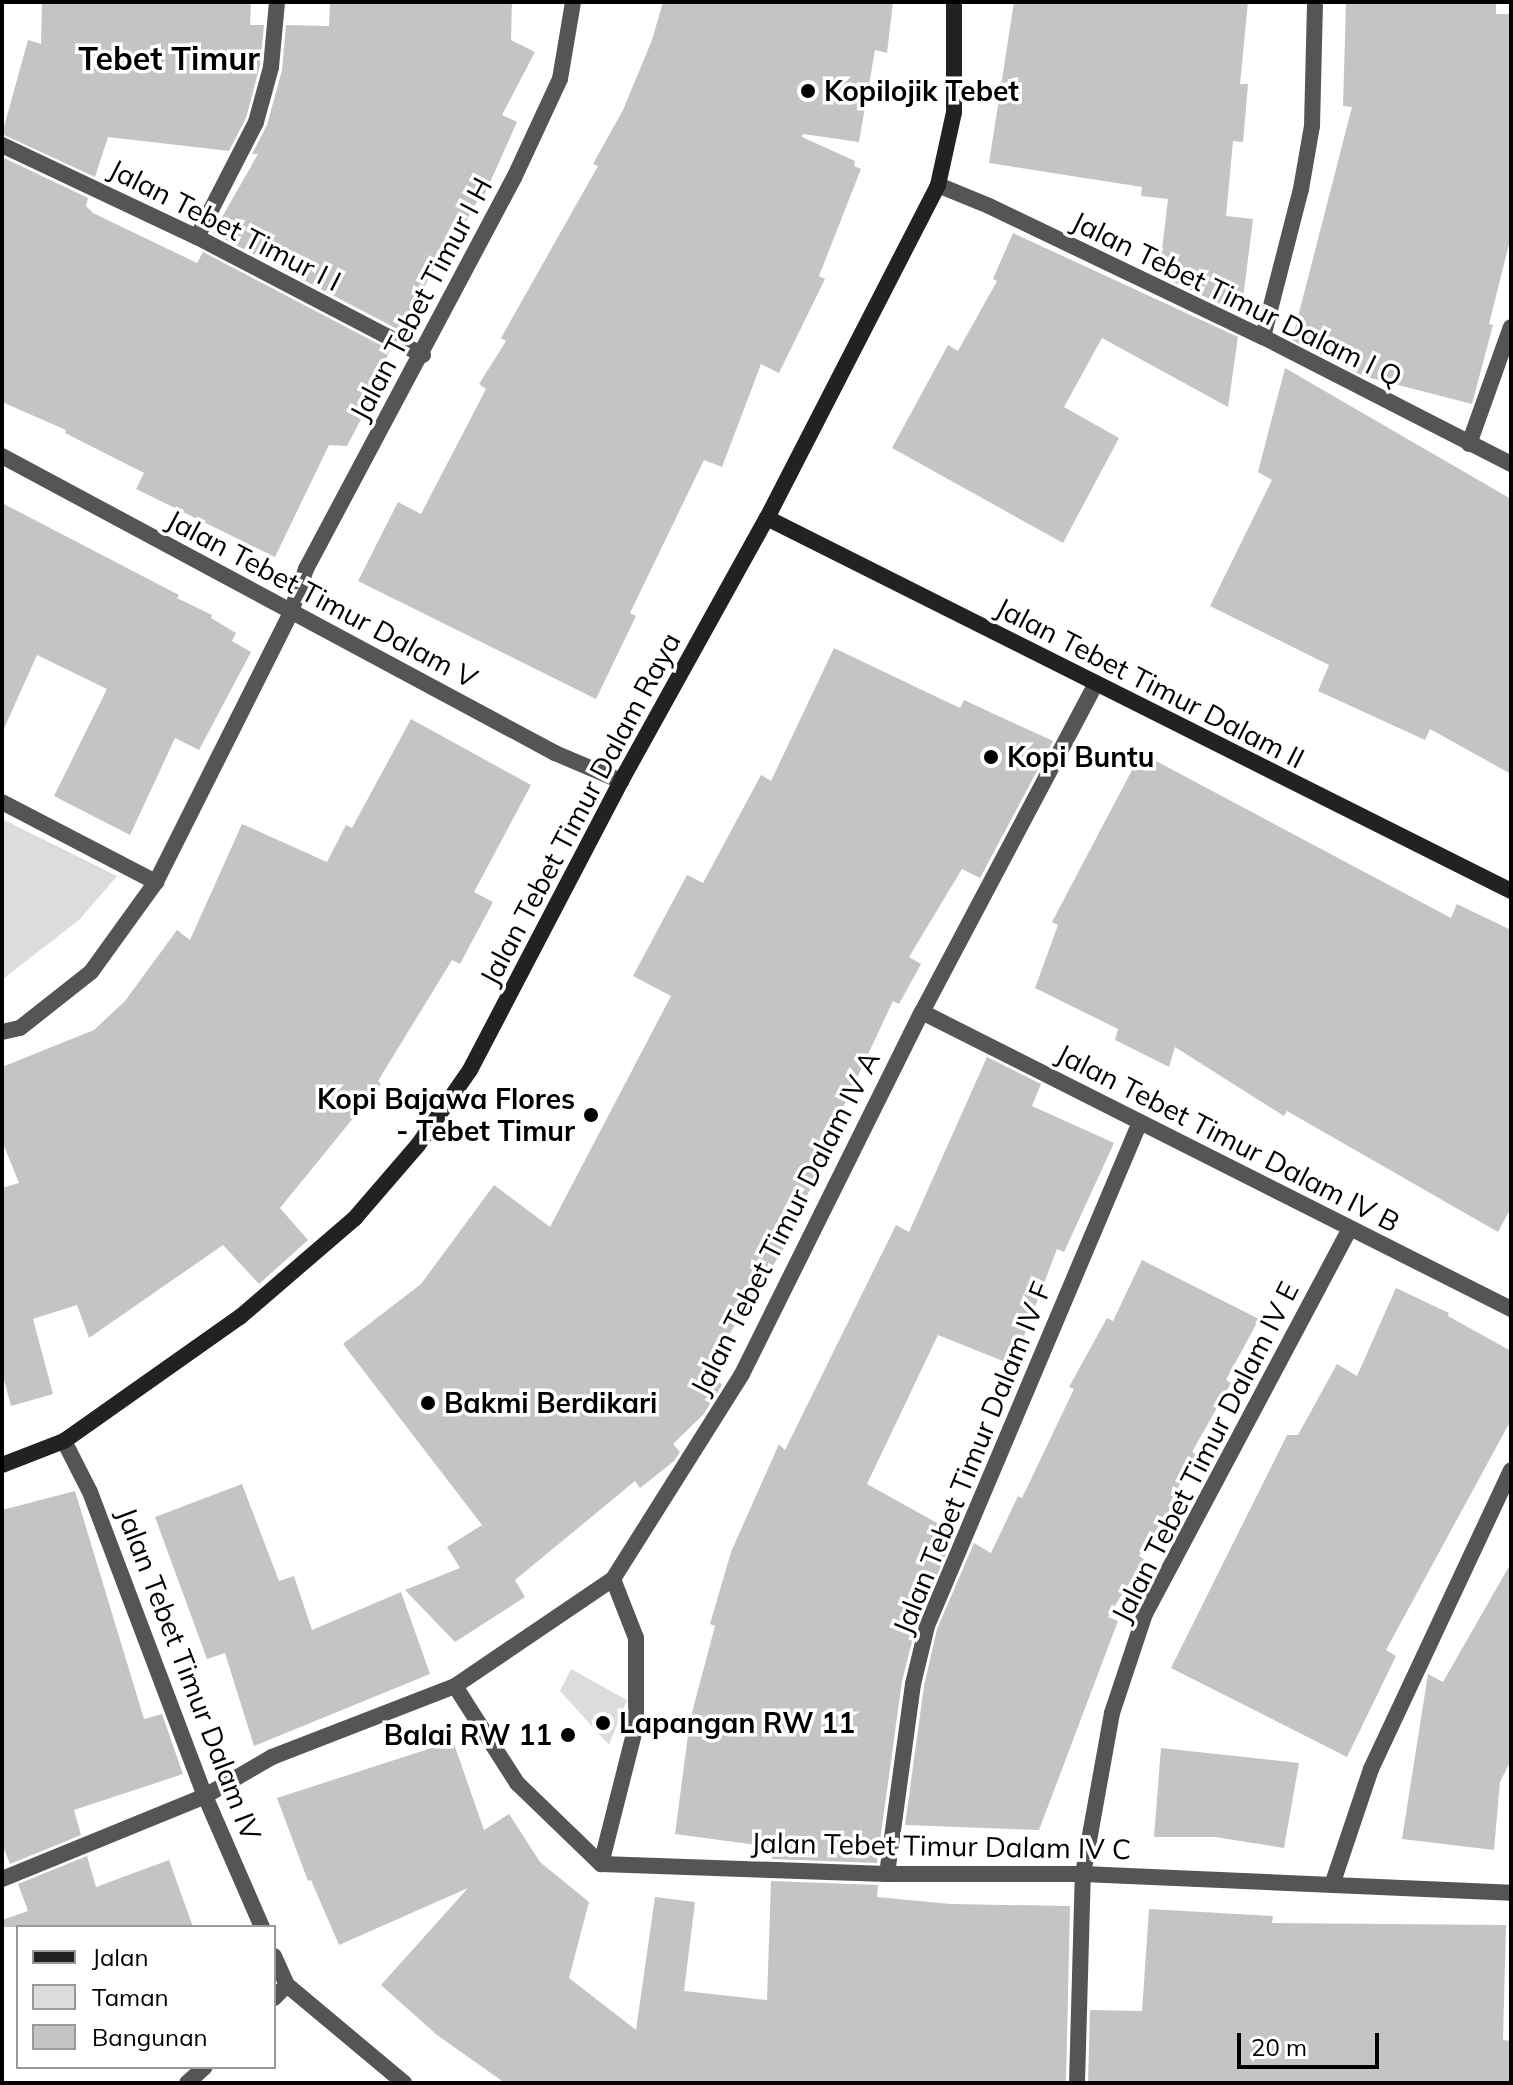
<!DOCTYPE html>
<html>
<head>
<meta charset="utf-8">
<style>
	body { margin:0 }
	#map { position:relative; width:1513px; height:2085px; overflow:hidden; background:#fff; font-family:Mulish,sans-serif }
	div>[style] { position:absolute }
	[style*='--x'] { left:calc(var(--x)*1px); top:calc(var(--y)*1px); width:calc(var(--w)*1px); rotate:calc(var(--a)*1deg) }
	.green>* { inset:0; background:#dcdcdc }
	.building>* { inset:0; background:#c4c4c4 }
	.street>* { height:16px; margin:-8px; padding:0 8px; transform-origin:8px; border-radius:8px; background:#555 }
	.secondary>* { height:16px; margin:-8px; padding:0 8px; transform-origin:8px; border-radius:8px; background:#222 }
	.dots>* { width:22px; height:22px; translate:-50% -50%; box-sizing:border-box; border:4px solid #fff; border-radius:50% }
	span { translate:-50% -50%; white-space:nowrap; text-align:center; line-height:1.15; -webkit-text-stroke:7px #fff; paint-order:stroke }
	.poi-label { font-size:28px; color:#000; font-weight:700 }
	.left { translate:0 -50%; text-align:left }
	.right { translate:-100% -50%; text-align:right }
	.street-label { font-size:28px; color:#000 }
	.quarter-label { font-size:32px; color:#000; font-weight:700 }
	.frame { position:absolute; inset:0; border:4px solid #000; pointer-events:none }
	.legend { position:absolute; left:16px; top:1925px; width:260px; height:144px; box-sizing:border-box; background:#fff; border:2px solid #999; margin:0; padding:10px 14px; list-style:none; font-size:24px; color:#000 }
	.legend li { display:flex; align-items:center; gap:16px; height:40px }
	.legend b { width:40px; border:2px solid #999 }
	.scale { position:absolute; left:1237px; top:2033px; width:142px; height:36px; box-sizing:border-box; border:4px solid #000; border-top:0; padding-left:10px; font-size:24px; line-height:28px; white-space:nowrap; color:#000; -webkit-text-stroke:6px #fff; paint-order:stroke }
</style>
</head>
<body>
<div id="map">
	<div class="green">
		<div style="clip-path:polygon(2px 819px,117px 876px,80px 919px,2px 980px)"></div>
		<div style="clip-path:polygon(571px 1669px,627px 1700px,609px 1745px,560px 1691px)"></div>
	</div>
	<div class="building">
		<div style="clip-path:polygon(42px 2px,251px 2px,250px 25px,264px 25px,260px 65px,246px 118px,229px 151px,108px 137px,95px 177px,2px 134px,28px 40px,41px 44px)"></div>
		<div style="clip-path:polygon(330px 2px,512px 2px,511px 40px,535px 52px,502px 115px,517px 122px,483px 198px,480px 196px,445px 259px,440px 257px,401px 331px,213px 233px,258px 154px,252px 154px,267px 125px,282px 70px,286px 25px,329px 26px)"></div>
		<div style="clip-path:polygon(663px 2px,893px 2px,887px 53px,875px 50px,859px 142px,803px 134px,802px 137px,855px 161px,854px 166px,861px 169px,819px 276px,825px 279px,779px 373px,761px 364px,722px 467px,704px 460px,630px 613px,636px 616px,596px 699px,358px 581px,398px 502px,421px 514px,486px 389px,479px 384px,506px 341px,501px 338px,598px 166px,593px 164px,623px 110px,652px 40px)"></div>
		<div style="clip-path:polygon(1014px 2px,1248px 2px,1240px 84px,1248px 84px,1243px 142px,1233px 141px,1226px 216px,1253px 219px,1241px 314px,1159px 275px,1168px 199px,1141px 196px,1142px 187px,989px 163px)"></div>
		<div style="clip-path:polygon(1346px 2px,1496px 2px,1496px 14px,1511px 14px,1511px 236px,1489px 324px,1493px 325px,1472px 404px,1363px 376px,1292px 340px,1352px 107px,1343px 106px)"></div>
		<div style="clip-path:polygon(2px 157px,88px 198px,86px 206px,93px 213px,197px 263px,203px 252px,390px 350px,386px 359px,391px 362px,347px 446px,329px 445px,275px 557px,136px 489px,144px 473px,65px 433px,66px 430px,2px 402px)"></div>
		<div style="clip-path:polygon(1013px 233px,1238px 337px,1228px 407px,1102px 338px,1064px 407px,1119px 438px,1063px 543px,892px 448px,948px 345px,958px 351px,997px 281px,993px 279px)"></div>
		<div style="clip-path:polygon(1285px 368px,1511px 499px,1511px 774px,1430px 729px,1425px 740px,1318px 691px,1329px 665px,1210px 606px,1272px 480px,1258px 472px)"></div>
		<div style="clip-path:polygon(2px 503px,179px 595px,177px 598px,212px 615px,211px 618px,236px 633px,232px 641px,251px 652px,199px 750px,175px 738px,130px 835px,54px 796px,107px 689px,37px 655px,2px 733px)"></div>
		<div style="clip-path:polygon(834px 648px,960px 708px,964px 700px,1053px 741px,980px 878px,962px 869px,909px 957px,921px 964px,899px 1004px,893px 1001px,827px 1142px,832px 1145px,789px 1232px,793px 1234px,707px 1369px,722px 1385px,703px 1415px,673px 1444px,680px 1452px,674px 1461px,640px 1488px,635px 1481px,515px 1580px,525px 1597px,455px 1642px,405px 1590px,460px 1568px,447px 1547px,482px 1525px,343px 1344px,421px 1284px,494px 1185px,550px 1227px,671px 996px,633px 976px,687px 875px,703px 883px,761px 775px,771px 781px)"></div>
		<div style="clip-path:polygon(411px 719px,531px 785px,474px 892px,493px 902px,460px 964px,452px 960px,378px 1081px,381px 1084px,280px 1208px,308px 1240px,259px 1284px,223px 1245px,89px 1338px,77px 1305px,33px 1319px,53px 1394px,11px 1406px,2px 1372px,2px 1188px,19px 1183px,2px 1141px,2px 1067px,94px 1030px,125px 1001px,177px 930px,190px 940px,242px 824px,327px 862px,346px 825px,352px 828px)"></div>
		<div style="clip-path:polygon(1141px 753px,1451px 918px,1457px 904px,1511px 930px,1511px 1208px,1498px 1232px,1287px 1111px,1284px 1116px,1175px 1047px,1169px 1067px,1115px 1040px,1118px 1029px,1035px 988px,1058px 925px,1052px 922px)"></div>
		<div style="clip-path:polygon(987px 1057px,1041px 1084px,1032px 1106px,1114px 1143px,1064px 1252px,1057px 1249px,1013px 1365px,938px 1335px,867px 1484px,955px 1533px,917px 1622px,902px 1681px,877px 1863px,772px 1859px,772px 1847px,675px 1834px,690px 1720px,715px 1626px,710px 1624px,731px 1552px,779px 1444px,785px 1450px,896px 1225px,909px 1232px)"></div>
		<div style="clip-path:polygon(1142px 1260px,1259px 1319px,1226px 1380px,1231px 1383px,1192px 1452px,1197px 1455px,1168px 1506px,1171px 1508px,1139px 1556px,1144px 1559px,1108px 1617px,1118px 1621px,1039px 1830px,905px 1825px,924px 1686px,937px 1629px,974px 1543px,991px 1553px,1018px 1496px,1022px 1498px,1074px 1389px,1069px 1387px,1107px 1318px,1113px 1321px)"></div>
		<div style="clip-path:polygon(1396px 1288px,1449px 1313px,1448px 1316px,1511px 1351px,1511px 1420px,1386px 1650px,1396px 1656px,1347px 1757px,1171px 1668px,1287px 1435px,1298px 1435px,1337px 1364px,1357px 1376px)"></div>
		<div style="clip-path:polygon(242px 1484px,279px 1581px,294px 1576px,312px 1630px,401px 1592px,430px 1674px,254px 1746px,225px 1653px,207px 1659px,155px 1517px)"></div>
		<div style="clip-path:polygon(75px 1491px,144px 1719px,162px 1714px,183px 1774px,74px 1810px,81px 1835px,10px 1864px,2px 1844px,2px 1510px)"></div>
		<div style="clip-path:polygon(1511px 1563px,1511px 1760px,1500px 1782px,1494px 1850px,1402px 1839px,1428px 1674px,1443px 1682px)"></div>
		<div style="clip-path:polygon(453px 1741px,484px 1830px,509px 1814px,540px 1862px,589px 1902px,569px 1978px,636px 2030px,655px 1897px,695px 1902px,684px 1991px,767px 2000px,771px 1881px,878px 1885px,877px 1897px,951px 1904px,1070px 1906px,1066px 2083px,505px 2083px,437px 2035px,381px 1985px,468px 1888px,339px 1945px,311px 1880px,308px 1881px,277px 1798px)"></div>
		<div style="clip-path:polygon(1161px 1748px,1299px 1763px,1284px 1848px,1215px 1837px,1154px 1837px)"></div>
		<div style="clip-path:polygon(87px 1856px,96px 1887px,169px 1860px,193px 1927px,2px 1927px,2px 1920px,28px 1911px,18px 1884px)"></div>
		<div style="clip-path:polygon(1149px 1909px,1273px 1916px,1272px 1923px,1506px 1925px,1503px 2040px,1511px 2041px,1511px 2083px,1088px 2083px,1090px 2010px,1142px 2011px)"></div>
	</div>
	<div class="street">
		<div style="--x:2;--y:145;--w:216;--a:25.3"></div>
		<div style="--x:197;--y:237;--w:255;--a:27.6"></div>
		<div style="--x:938;--y:185;--w:55;--a:22.4"></div>
		<div style="--x:989;--y:206;--w:304;--a:25.6"></div>
		<div style="--x:1263;--y:337;--w:279;--a:27.1"></div>
		<div style="--x:197;--y:237;--w:129;--a:-62.8"></div>
		<div style="--x:256;--y:122;--w:57;--a:-74.7"></div>
		<div style="--x:271;--y:67;--w:65;--a:-84.7"></div>
		<div style="--x:1263;--y:337;--w:153;--a:-75.6"></div>
		<div style="--x:1301;--y:189;--w:64;--a:-80.1"></div>
		<div style="--x:1312;--y:126;--w:124;--a:-88.6"></div>
		<div style="--x:1469;--y:444;--w:124;--a:-70.3"></div>
		<div style="--x:2;--y:456;--w:628;--a:28.24"></div>
		<div style="--x:555;--y:753;--w:72;--a:23"></div>
		<div style="--x:2;--y:802;--w:174;--a:27.5"></div>
		<div style="--x:922;--y:1012;--w:660;--a:26.76"></div>
		<div style="--x:2;--y:1032;--w:18;--a:-13"></div>
		<div style="--x:20;--y:1028;--w:90;--a:-38.3"></div>
		<div style="--x:91;--y:972;--w:111;--a:-54.2"></div>
		<div style="--x:156;--y:882;--w:302;--a:-63.4"></div>
		<div style="--x:291;--y:612;--w:46;--a:-70.8"></div>
		<div style="--x:306;--y:569;--w:443;--a:-62"></div>
		<div style="--x:514;--y:178;--w:109;--a:-65.1"></div>
		<div style="--x:560;--y:79;--w:78;--a:-80.4"></div>
		<div style="--x:64;--y:1441;--w:57;--a:63"></div>
		<div style="--x:90;--y:1492;--w:325;--a:69.3"></div>
		<div style="--x:205;--y:1796;--w:143;--a:66.5"></div>
		<div style="--x:455;--y:1686;--w:115;--a:57.4"></div>
		<div style="--x:517;--y:1783;--w:117;--a:44"></div>
		<div style="--x:601;--y:1864;--w:286;--a:2"></div>
		<div style="--x:887;--y:1874;--w:196;--a:0"></div>
		<div style="--x:1083;--y:1874;--w:428;--a:2.5"></div>
		<div style="--x:601;--y:1864;--w:142;--a:-75.8"></div>
		<div style="--x:636;--y:1726;--w:88;--a:-90"></div>
		<div style="--x:636;--y:1638;--w:63;--a:-111.3"></div>
		<div style="--x:887;--y:1874;--w:192;--a:-82.2"></div>
		<div style="--x:913;--y:1684;--w:60;--a:-76.4"></div>
		<div style="--x:927;--y:1626;--w:547;--a:-67.09"></div>
		<div style="--x:2;--y:1879;--w:219;--a:-22.2"></div>
		<div style="--x:205;--y:1796;--w:78;--a:-30.2"></div>
		<div style="--x:272;--y:1757;--w:196;--a:-21.2"></div>
		<div style="--x:455;--y:1686;--w:191;--a:-34.1"></div>
		<div style="--x:613;--y:1579;--w:242;--a:-57.8"></div>
		<div style="--x:742;--y:1374;--w:404;--a:-63.6"></div>
		<div style="--x:922;--y:1012;--w:370;--a:-62.1"></div>
		<div style="--x:1332;--y:1885;--w:122;--a:-71.4"></div>
		<div style="--x:1371;--y:1769;--w:330;--a:-64.9"></div>
		<div style="--x:274;--y:1956;--w:32;--a:66"></div>
		<div style="--x:287;--y:1985;--w:153;--a:39.9"></div>
		<div style="--x:274;--y:1998;--w:18;--a:-45"></div>
		<div style="--x:187;--y:2083;--w:24;--a:-42"></div>
		<div style="--x:1077;--y:2083;--w:209;--a:-88.4"></div>
		<div style="--x:1083;--y:1874;--w:164;--a:-79.8"></div>
		<div style="--x:1112;--y:1713;--w:104;--a:-71.6"></div>
		<div style="--x:1145;--y:1614;--w:436;--a:-62"></div>
	</div>
	<div class="secondary">
		<div style="--x:767;--y:518;--w:832;--a:26.63"></div>
		<div style="--x:2;--y:1465;--w:66;--a:-21.2"></div>
		<div style="--x:64;--y:1441;--w:215;--a:-35.2"></div>
		<div style="--x:240;--y:1317;--w:152;--a:-40.7"></div>
		<div style="--x:355;--y:1218;--w:96;--a:-49.2"></div>
		<div style="--x:418;--y:1145;--w:91;--a:-55.3"></div>
		<div style="--x:470;--y:1070;--w:326;--a:-62.4"></div>
		<div style="--x:621;--y:781;--w:301;--a:-61"></div>
		<div style="--x:767;--y:518;--w:374;--a:-62.8"></div>
		<div style="--x:938;--y:185;--w:75;--a:-77.6"></div>
		<div style="--x:954;--y:112;--w:110;--a:-90"></div>
	</div>
	<div class="dots">
		<div style="left:808px;top:91px;background:#000"></div>
		<div style="left:991px;top:757px;background:#000"></div>
		<div style="left:591px;top:1115px;background:#000"></div>
		<div style="left:428px;top:1403px;background:#000"></div>
		<div style="left:603px;top:1723px;background:#000"></div>
		<div style="left:568px;top:1735px;background:#000"></div>
	</div>
	<div class="poi-label">
		<span class="left" style="left:824px;top:91px">Kopilojik Tebet</span>
		<span class="left" style="left:1007px;top:757px">Kopi Buntu</span>
		<span class="right" style="left:575px;top:1115px">Kopi Bajawa Flores<br>- Tebet Timur</span>
		<span class="left" style="left:444px;top:1403px">Bakmi Berdikari</span>
		<span class="left" style="left:619px;top:1723px">Lapangan RW 11</span>
		<span class="right" style="left:552px;top:1735px">Balai RW 11</span>
	</div>
	<div class="street-label">
		<span style="left:225px;top:225px;rotate:27deg">Jalan Tebet Timur I I</span>
		<span style="left:421px;top:299px;rotate:-62deg">Jalan Tebet Timur I H</span>
		<span style="left:1237px;top:299px;rotate:26deg">Jalan Tebet Timur Dalam I Q</span>
		<span style="left:322px;top:599px;rotate:28deg">Jalan Tebet Timur Dalam V</span>
		<span style="left:1150px;top:683px;rotate:27deg">Jalan Tebet Timur Dalam II</span>
		<span style="left:580px;top:809px;rotate:-62deg">Jalan Tebet Timur Dalam Raya</span>
		<span style="left:1228px;top:1138px;rotate:27deg">Jalan Tebet Timur Dalam IV B</span>
		<span style="left:785px;top:1223px;rotate:-63deg">Jalan Tebet Timur Dalam IV A</span>
		<span style="left:1205px;top:1452px;rotate:-63deg">Jalan Tebet Timur Dalam IV E</span>
		<span style="left:972px;top:1458px;rotate:-68deg">Jalan Tebet Timur Dalam IV F</span>
		<span style="left:189px;top:1674px;rotate:69deg">Jalan Tebet Timur Dalam IV</span>
		<span style="left:941px;top:1846px;rotate:1deg">Jalan Tebet Timur Dalam IV C</span>
	</div>
	<div class="quarter-label">
		<span style="left:169px;top:58px">Tebet Timur</span>
	</div>
	<div class="frame"></div>
	<ul class="legend">
	<li><b style="height:10px;background:#222"></b>Jalan</li>
	<li><b style="height:22px;background:#dcdcdc"></b>Taman</li>
	<li><b style="height:22px;background:#c4c4c4"></b>Bangunan</li>
	</ul>
	<div class="scale">20 m</div>
</div>
</body>
</html>
